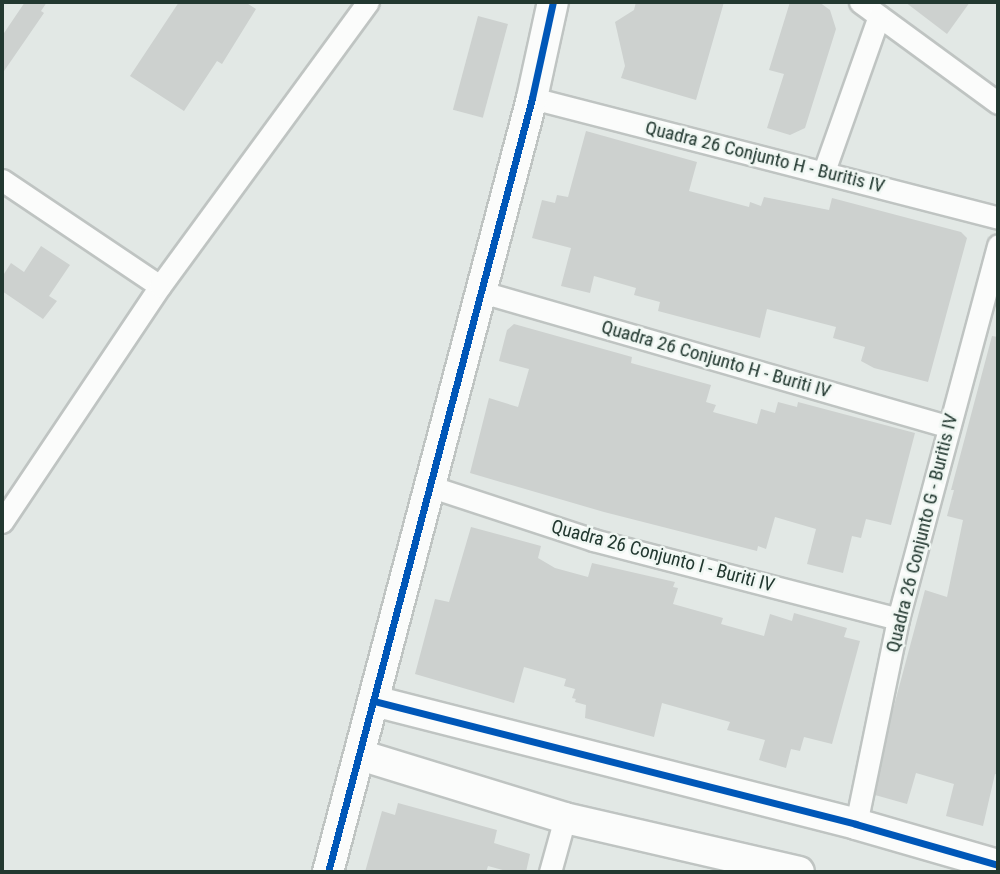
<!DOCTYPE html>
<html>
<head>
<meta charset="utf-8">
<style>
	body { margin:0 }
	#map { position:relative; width:1000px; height:874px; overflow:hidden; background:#e2e8e5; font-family:"Roboto Condensed",sans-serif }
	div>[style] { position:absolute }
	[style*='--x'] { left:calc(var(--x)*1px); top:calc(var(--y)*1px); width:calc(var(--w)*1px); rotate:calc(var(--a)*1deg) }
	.building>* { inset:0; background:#cdd1cf; transform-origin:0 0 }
	.roads { filter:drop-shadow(2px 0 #bfc4c2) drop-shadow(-2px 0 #bfc4c2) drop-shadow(0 2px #bfc4c2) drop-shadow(0 -2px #bfc4c2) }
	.street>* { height:21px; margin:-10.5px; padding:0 10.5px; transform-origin:10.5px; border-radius:10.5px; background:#fbfcfb }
	.secondary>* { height:30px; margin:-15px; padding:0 15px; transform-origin:15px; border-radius:15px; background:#fbfcfb }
	.cycleway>* { height:7px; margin:-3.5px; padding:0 3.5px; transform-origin:3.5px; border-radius:3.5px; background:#0057b8 }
	span { translate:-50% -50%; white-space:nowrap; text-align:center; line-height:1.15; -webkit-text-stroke:5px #f0f7f3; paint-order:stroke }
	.street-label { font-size:19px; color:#223830 }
	.frame { position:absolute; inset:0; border:4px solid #223830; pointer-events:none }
</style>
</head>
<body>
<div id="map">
	<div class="building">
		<div style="clip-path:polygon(25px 2px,47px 2px,41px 11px,44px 13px,2px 74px,2px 36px)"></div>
		<div style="clip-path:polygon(179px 2px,245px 2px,256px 9px,222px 64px,217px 61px,184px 111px,130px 76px)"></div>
		<div style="clip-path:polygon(636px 2px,724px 2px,696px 100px,621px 78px,625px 66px,615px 22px,634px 10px)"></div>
		<div style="clip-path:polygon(790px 2px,819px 2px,830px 10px,836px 29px,805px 128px,790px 135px,767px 128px,784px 74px,769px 70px)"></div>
		<div style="clip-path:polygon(905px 2px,970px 2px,947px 34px)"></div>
		<div style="left:478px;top:16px;width:31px;height:97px;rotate:15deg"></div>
		<div style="clip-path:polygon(586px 131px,697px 162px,689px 191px,749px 207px,750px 202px,761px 206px,764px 197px,829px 210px,832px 198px,961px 232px,967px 238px,928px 382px,874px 368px,861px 361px,865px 347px,833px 338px,836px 327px,767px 309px,760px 338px,658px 311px,660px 302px,634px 295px,636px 288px,594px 276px,590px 293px,561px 286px,571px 248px,532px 238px,542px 200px,555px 203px,557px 195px,568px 197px)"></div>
		<div style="clip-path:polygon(41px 246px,70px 265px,49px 296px,57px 301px,43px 319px,2px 291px,2px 277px,11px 263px,24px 272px)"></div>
		<div style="clip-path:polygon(514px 324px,632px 357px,631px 363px,711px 385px,706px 402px,716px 405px,713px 412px,757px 424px,761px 409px,775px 413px,778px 402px,797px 407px,798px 402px,915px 433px,891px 525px,866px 519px,861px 538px,852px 536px,843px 573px,807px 564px,816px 529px,775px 517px,766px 549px,758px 546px,757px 551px,604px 512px,470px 473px,489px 398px,518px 407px,529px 369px,499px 361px,507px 330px)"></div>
		<div style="clip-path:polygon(992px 336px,998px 337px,998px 775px,995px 774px,983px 826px,946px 816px,954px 784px,916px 773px,907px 804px,875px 795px,891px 717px,925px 590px,947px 597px,963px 520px,947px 516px,954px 490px,951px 490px)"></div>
		<div style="clip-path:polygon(471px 527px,541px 546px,538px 558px,555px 568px,588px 577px,592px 563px,675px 582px,673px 587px,678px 588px,673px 604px,723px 618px,721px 624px,764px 636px,770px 614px,792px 621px,794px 613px,847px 628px,844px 637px,860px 641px,832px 744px,804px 737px,800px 751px,791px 749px,786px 768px,759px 760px,765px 740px,727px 730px,730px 722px,662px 703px,654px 737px,585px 718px,586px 705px,575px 702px,576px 699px,572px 698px,575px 689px,564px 686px,566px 679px,524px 667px,514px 703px,415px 674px,435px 599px,449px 602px)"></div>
		<div style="clip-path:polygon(398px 803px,497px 830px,494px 843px,530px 854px,526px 872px,510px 872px,488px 866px,486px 872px,365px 872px,382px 811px,395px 815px)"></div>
	</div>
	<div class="roads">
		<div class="street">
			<div style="--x:860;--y:2;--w:171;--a:36.2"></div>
			<div style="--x:532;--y:98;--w:481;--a:14.4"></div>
			<div style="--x:824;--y:171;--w:164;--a:-70.5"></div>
			<div style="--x:2;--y:180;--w:190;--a:33.9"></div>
			<div style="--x:482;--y:292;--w:486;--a:16.1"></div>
			<div style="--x:429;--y:486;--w:173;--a:18.2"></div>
			<div style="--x:593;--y:540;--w:315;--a:14.5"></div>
			<div style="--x:2;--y:522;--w:284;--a:-56.2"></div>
			<div style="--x:160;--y:286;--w:352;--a:-53.8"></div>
			<div style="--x:856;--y:824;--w:209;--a:-78.4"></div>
			<div style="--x:898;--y:619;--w:387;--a:-75"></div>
			<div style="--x:550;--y:872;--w:56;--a:-74.5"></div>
		</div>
		<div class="secondary">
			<div style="--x:374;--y:701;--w:497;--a:14.3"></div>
			<div style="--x:856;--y:824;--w:148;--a:16.1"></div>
			<div style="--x:360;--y:755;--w:214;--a:17.1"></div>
			<div style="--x:565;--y:818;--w:240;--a:13"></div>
			<div style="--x:328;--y:872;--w:800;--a:-75.23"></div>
			<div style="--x:532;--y:98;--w:98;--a:-77.7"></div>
		</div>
	</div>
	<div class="cycleway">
		<div style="--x:374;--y:701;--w:497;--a:14.3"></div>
		<div style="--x:856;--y:824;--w:148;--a:16.1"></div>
		<div style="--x:328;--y:872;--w:800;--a:-75.23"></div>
		<div style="--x:532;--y:98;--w:98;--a:-77.7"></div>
	</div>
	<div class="street-label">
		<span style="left:765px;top:157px;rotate:14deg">Quadra 26 Conjunto H - Buritis IV</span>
		<span style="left:716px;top:359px;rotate:16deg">Quadra 26 Conjunto H - Buriti IV</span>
		<span style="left:922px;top:533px;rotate:-76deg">Quadra 26 Conjunto G - Buritis IV</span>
		<span style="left:663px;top:556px;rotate:15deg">Quadra 26 Conjunto I - Buriti IV</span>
	</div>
	<div class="frame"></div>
</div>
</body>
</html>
